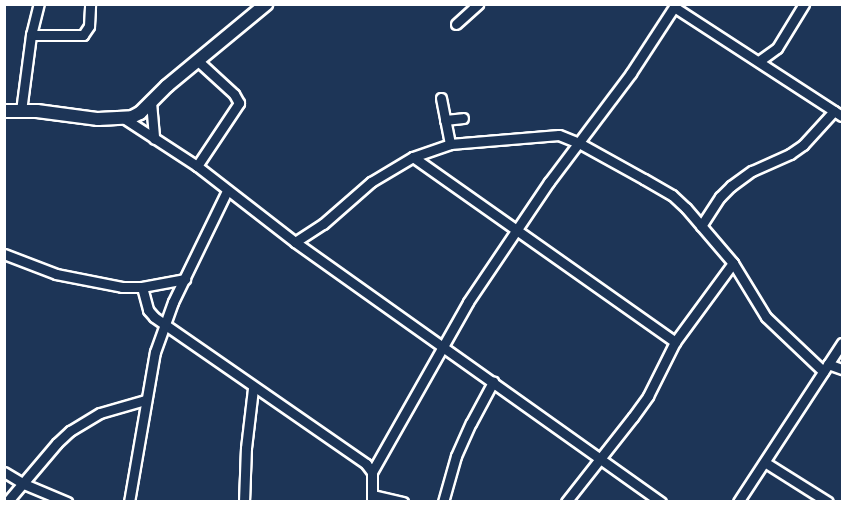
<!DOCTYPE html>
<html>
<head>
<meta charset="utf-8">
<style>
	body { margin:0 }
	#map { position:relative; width:847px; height:506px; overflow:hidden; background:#1d3557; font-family:Kalam,sans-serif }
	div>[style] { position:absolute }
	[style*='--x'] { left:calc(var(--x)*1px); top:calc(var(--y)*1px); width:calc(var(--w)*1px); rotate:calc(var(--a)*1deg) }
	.roads { filter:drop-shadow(2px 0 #fff) drop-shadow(-2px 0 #fff) drop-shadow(0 2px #fff) drop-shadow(0 -2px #fff) }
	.minor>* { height:9px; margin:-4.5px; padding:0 4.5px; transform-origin:4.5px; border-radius:4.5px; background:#1d3557 }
	.tertiary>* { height:12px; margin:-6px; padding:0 6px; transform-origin:6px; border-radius:6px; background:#1d3557 }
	span { translate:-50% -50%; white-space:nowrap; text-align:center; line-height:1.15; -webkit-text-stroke:5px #1d3557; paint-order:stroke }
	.frame { position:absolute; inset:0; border:6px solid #fff; pointer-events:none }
</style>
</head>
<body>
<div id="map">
	<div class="roads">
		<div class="minor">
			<div style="--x:674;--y:7;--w:200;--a:33"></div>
			<div style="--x:456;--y:24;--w:30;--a:-42"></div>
			<div style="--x:31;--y:35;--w:52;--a:0"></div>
			<div style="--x:83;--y:35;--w:11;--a:-56"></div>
			<div style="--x:89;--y:26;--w:22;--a:-87"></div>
			<div style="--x:759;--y:61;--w:22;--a:-36"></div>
			<div style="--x:777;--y:48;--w:52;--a:-58.5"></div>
			<div style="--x:441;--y:98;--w:47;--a:78.9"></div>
			<div style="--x:151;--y:102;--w:37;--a:85"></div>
			<div style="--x:21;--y:111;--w:77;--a:-82.5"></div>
			<div style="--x:31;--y:35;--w:32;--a:-76"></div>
			<div style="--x:125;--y:119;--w:86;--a:33.1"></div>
			<div style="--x:197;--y:166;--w:124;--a:37.8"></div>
			<div style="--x:295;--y:242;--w:449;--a:35.4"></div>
			<div style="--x:445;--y:120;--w:18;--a:-6"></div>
			<div style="--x:413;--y:157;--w:321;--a:35.2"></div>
			<div style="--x:197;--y:166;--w:76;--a:-56.3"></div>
			<div style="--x:239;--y:103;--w:10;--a:-119"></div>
			<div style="--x:234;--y:94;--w:49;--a:-137.5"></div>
			<div style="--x:701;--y:226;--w:35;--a:-57"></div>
			<div style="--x:720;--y:197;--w:16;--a:-45"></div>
			<div style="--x:731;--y:186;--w:26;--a:-36"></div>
			<div style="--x:752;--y:171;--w:42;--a:-24.1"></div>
			<div style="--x:790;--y:154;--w:16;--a:-35"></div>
			<div style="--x:803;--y:145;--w:46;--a:-47.6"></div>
			<div style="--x:295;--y:242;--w:33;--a:-33"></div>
			<div style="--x:323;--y:224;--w:64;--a:-41.2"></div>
			<div style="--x:371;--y:182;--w:49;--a:-30.8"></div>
			<div style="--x:413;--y:157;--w:39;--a:-19"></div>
			<div style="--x:450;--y:144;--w:109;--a:-4.7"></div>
			<div style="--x:559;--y:135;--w:22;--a:22"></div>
			<div style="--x:579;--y:143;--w:74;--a:29"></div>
			<div style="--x:644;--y:179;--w:32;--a:30"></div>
			<div style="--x:672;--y:195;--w:19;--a:43"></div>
			<div style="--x:686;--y:208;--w:72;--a:49.5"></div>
			<div style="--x:733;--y:263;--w:63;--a:58.6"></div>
			<div style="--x:766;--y:317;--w:79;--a:43.5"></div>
			<div style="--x:4;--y:254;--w:56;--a:21"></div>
			<div style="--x:56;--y:274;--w:67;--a:11.1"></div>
			<div style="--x:122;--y:287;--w:20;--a:0"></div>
			<div style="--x:142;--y:287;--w:44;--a:-10.5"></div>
			<div style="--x:142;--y:287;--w:24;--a:75"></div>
			<div style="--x:148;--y:310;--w:9;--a:49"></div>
			<div style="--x:154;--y:317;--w:258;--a:34.7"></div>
			<div style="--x:366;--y:464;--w:10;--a:53"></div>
			<div style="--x:372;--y:472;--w:30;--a:90"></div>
			<div style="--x:828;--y:364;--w:15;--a:20"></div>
			<div style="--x:766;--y:463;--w:73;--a:32.2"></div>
			<div style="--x:4;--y:472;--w:23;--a:31"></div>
			<div style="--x:24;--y:484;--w:47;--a:22.7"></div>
			<div style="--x:372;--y:472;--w:195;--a:-60.5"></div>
			<div style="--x:468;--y:302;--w:145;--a:-56"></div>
			<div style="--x:549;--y:182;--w:136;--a:-53"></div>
			<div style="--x:631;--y:73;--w:82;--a:-56.9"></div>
			<div style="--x:372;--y:495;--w:32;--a:13"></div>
			<div style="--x:7;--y:502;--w:77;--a:-49.7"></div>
			<div style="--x:57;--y:443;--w:18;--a:-43"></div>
			<div style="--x:70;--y:431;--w:35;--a:-31"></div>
			<div style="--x:100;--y:413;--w:47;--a:-16.1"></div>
			<div style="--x:129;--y:502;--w:152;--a:-80.2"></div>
			<div style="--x:155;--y:352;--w:53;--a:-70.2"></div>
			<div style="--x:173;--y:302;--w:123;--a:-64.1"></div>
			<div style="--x:244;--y:502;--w:54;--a:-87.9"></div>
			<div style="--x:246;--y:448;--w:60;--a:-83.3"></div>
			<div style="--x:443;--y:502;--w:48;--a:-74.2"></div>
			<div style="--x:456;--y:456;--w:36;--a:-66"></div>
			<div style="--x:471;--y:423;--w:47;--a:-61.8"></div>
			<div style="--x:566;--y:502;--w:108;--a:-51.8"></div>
			<div style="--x:633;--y:417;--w:26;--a:-54"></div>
			<div style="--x:648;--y:396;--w:60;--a:-63.4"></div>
			<div style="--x:675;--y:342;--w:98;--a:-53.7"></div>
			<div style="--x:738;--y:502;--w:190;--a:-56.8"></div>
		</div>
		<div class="tertiary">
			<div style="--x:4;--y:111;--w:33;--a:0"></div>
			<div style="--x:37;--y:111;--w:62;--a:7.5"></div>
			<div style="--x:98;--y:119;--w:34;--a:-3"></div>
			<div style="--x:132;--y:117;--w:9;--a:-27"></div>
			<div style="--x:140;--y:113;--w:38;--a:-45"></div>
			<div style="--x:167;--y:86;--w:129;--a:-39.6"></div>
		</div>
	</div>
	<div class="frame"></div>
</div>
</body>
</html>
